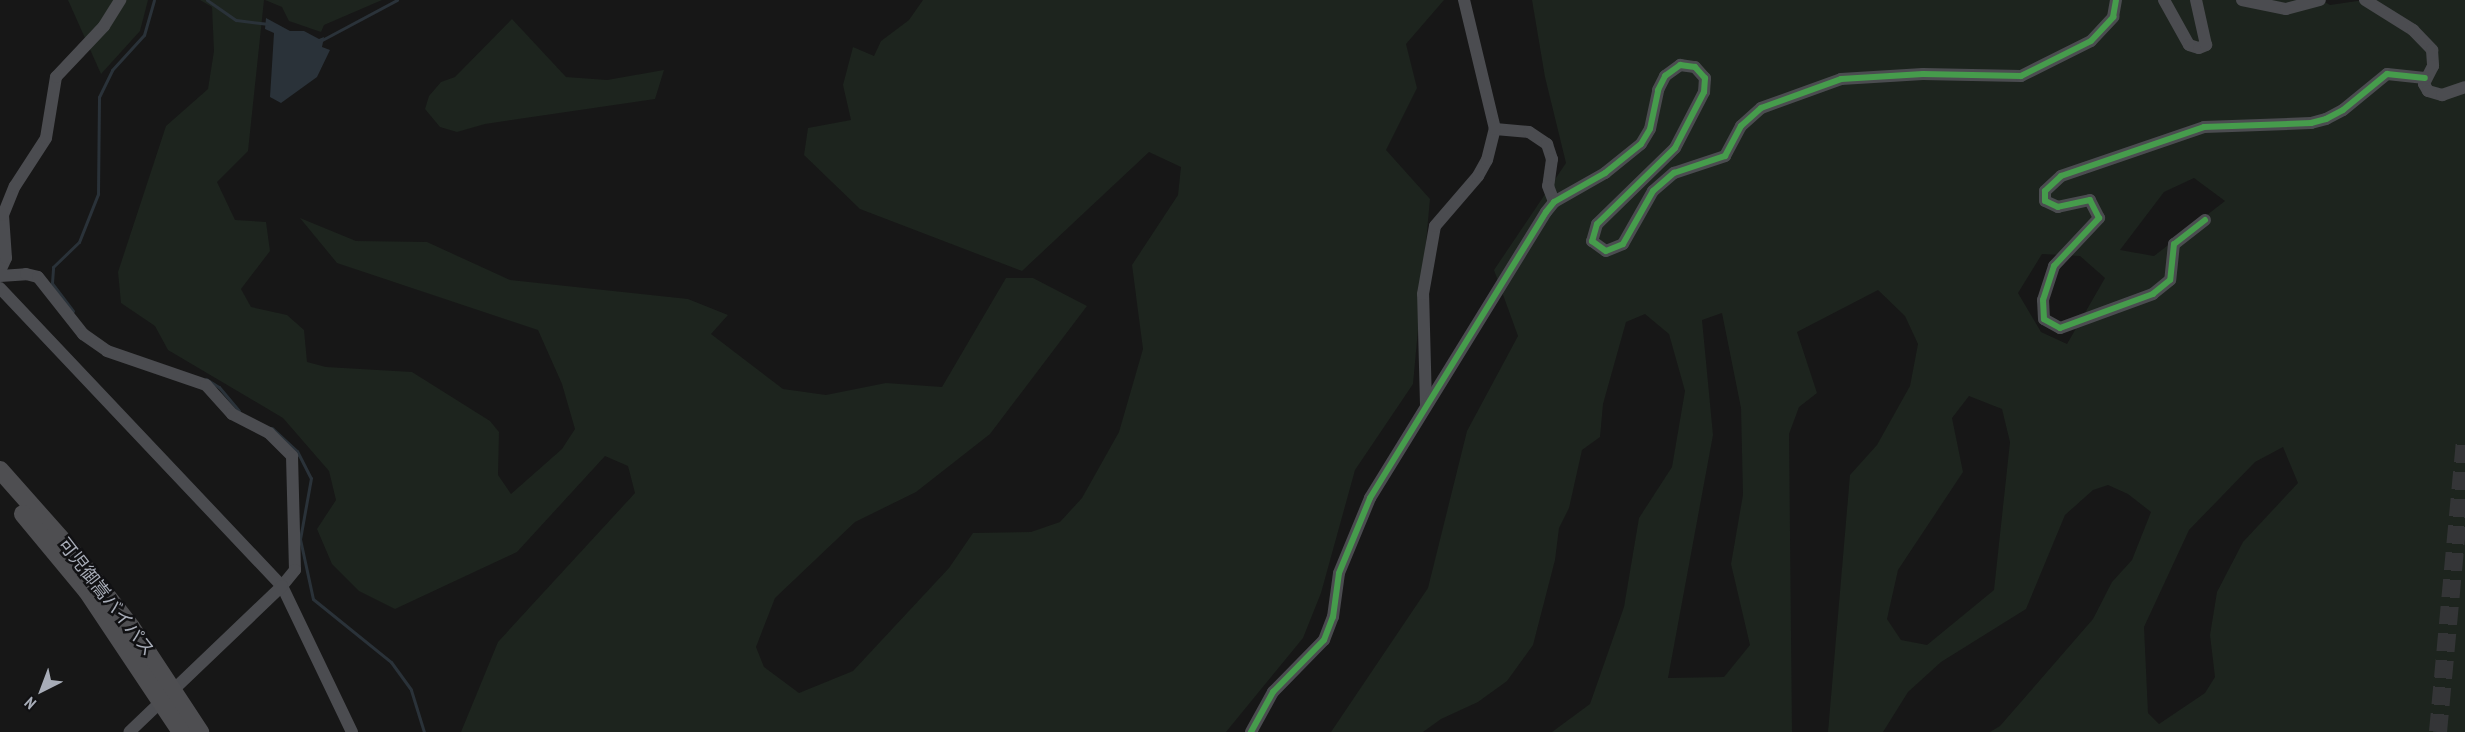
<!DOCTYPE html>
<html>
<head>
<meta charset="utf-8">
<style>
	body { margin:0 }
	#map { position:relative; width:2465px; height:732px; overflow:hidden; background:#171717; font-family:"PT Sans Narrow","Noto Sans JP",sans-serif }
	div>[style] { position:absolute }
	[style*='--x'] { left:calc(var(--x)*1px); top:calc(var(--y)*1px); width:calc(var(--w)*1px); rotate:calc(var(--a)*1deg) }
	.green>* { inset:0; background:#1d241e }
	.water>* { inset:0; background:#2a3239 }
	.stream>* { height:3px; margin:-1.5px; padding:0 1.5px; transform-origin:1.5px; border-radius:1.5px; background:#2a3239 }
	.highway-tunnel>* { height:18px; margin-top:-9px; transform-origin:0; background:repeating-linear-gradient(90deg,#343537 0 18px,transparent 0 27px) }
	.minor>* { height:12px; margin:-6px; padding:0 6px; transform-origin:6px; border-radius:6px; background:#4b4c50 }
	.highway>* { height:18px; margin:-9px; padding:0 9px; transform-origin:9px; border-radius:9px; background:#4e4e51 }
	.cycleway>* { height:6px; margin:-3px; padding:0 3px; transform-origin:3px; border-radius:3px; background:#469c4c }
	span { translate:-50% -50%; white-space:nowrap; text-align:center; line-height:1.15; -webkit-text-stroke:5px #111113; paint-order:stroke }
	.street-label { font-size:18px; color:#a8adb8 }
	.north { position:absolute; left:12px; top:660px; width:60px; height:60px; -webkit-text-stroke:4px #111113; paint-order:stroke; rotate:222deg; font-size:16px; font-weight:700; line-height:24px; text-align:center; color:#a8adb8 }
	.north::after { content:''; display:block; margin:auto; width:21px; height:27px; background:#a8adb8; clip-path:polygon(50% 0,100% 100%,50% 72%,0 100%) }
</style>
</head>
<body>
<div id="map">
	<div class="green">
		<div style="clip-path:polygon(68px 0,148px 0,140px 31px,101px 74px)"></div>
		<div style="clip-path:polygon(200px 0,264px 0,248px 151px,217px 182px,235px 220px,266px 222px,270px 251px,241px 289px,251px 307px,287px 315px,304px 330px,307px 362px,326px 367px,412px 372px,490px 421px,499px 432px,498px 475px,511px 494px,562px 449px,575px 429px,562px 384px,538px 330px,337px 263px,300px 218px,356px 241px,427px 242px,510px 280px,688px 299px,728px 315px,711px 334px,783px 389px,826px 395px,886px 383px,942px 387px,1006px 278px,1033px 278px,1087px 306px,990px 434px,916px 492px,855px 522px,775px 598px,756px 647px,764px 667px,799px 693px,853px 671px,949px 568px,973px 533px,1031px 532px,1060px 522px,1082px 498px,1119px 432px,1143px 349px,1132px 265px,1178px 195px,1181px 167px,1149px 152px,1022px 271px,860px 209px,804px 155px,808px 128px,851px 120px,843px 85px,853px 47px,874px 56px,881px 41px,909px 20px,923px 0,1444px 0,1406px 44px,1417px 88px,1386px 150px,1430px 199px,1413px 384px,1355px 470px,1321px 593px,1303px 638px,1226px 732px,461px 732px,498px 642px,635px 493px,628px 466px,605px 456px,517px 552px,395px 609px,359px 591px,332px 564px,317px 529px,336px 500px,329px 471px,283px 418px,168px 350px,155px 326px,121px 303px,118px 272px,166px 126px,208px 89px,214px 51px,212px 7px)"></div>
		<div style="clip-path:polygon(265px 0,382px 0,324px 25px,321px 32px,289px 21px,282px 7px)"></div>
		<div style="clip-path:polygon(evenodd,1532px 0,2321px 0,2330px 5px,2364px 0,2465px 0,2465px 732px,1990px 732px,2000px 726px,2093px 619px,2112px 582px,2132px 560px,2151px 512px,2128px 494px,2108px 485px,2093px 490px,2065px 515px,2026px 609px,1941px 662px,1908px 692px,1883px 732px,1828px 732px,1850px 475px,1877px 445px,1910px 386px,1918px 344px,1905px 316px,1878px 290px,1797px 332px,1817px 393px,1799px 407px,1789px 434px,1792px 732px,1552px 732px,1590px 704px,1624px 607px,1639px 518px,1672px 467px,1685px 391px,1669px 334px,1645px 314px,1626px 322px,1603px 404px,1600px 437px,1582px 450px,1569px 508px,1559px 528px,1555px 560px,1533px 645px,1507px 681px,1478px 702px,1441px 719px,1423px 732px,1331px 732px,1428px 588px,1467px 431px,1518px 336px,1494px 270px,1566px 163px,1545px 77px,1532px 0,2194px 178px,2225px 201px,2154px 256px,2120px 250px,2164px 192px,2194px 178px,1532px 0,2042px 254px,2080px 256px,2105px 278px,2067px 344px,2041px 332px,2018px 293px,2042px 254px,1532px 0,1722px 313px,1741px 408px,1743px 495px,1731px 564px,1750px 645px,1724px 677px,1668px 678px,1713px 435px,1702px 320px,1722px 313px,1532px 0,1969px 396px,2002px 409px,2010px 442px,1994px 590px,1927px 645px,1901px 640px,1887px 619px,1898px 570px,1963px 472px,1952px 418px,1969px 396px,1532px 0,2283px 447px,2298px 483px,2243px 542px,2217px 592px,2210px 635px,2215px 677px,2205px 693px,2159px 724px,2148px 713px,2144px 627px,2189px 530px,2255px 462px,2283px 447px)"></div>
		<div style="clip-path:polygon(512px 19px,566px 77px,607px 80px,664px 70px,655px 99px,485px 124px,457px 132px,440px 127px,425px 109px,429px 96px,441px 82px,455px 77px)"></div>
	</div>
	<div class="water">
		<div style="clip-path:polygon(266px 18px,290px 31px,304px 31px,319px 39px,324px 37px,322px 47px,330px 50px,317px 77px,281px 103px,270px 97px,274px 33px,265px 29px)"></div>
	</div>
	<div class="stream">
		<div style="--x:207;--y:0;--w:35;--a:35"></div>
		<div style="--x:236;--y:20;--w:31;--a:7"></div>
		<div style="--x:322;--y:40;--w:85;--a:-28.1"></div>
		<div style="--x:73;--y:311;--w:35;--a:-127"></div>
		<div style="--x:52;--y:283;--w:16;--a:-86"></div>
		<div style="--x:53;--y:267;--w:36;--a:-44"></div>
		<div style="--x:79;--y:242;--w:52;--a:-68.4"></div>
		<div style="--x:98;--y:194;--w:97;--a:-89.4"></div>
		<div style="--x:99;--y:97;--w:30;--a:-64"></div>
		<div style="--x:112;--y:70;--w:47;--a:-47.6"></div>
		<div style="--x:144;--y:35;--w:36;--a:-74"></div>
		<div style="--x:206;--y:379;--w:15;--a:32"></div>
		<div style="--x:219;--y:387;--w:31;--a:50"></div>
		<div style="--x:272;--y:428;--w:34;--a:43"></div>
		<div style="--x:297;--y:451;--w:30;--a:63"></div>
		<div style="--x:311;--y:478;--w:62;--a:100.2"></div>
		<div style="--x:300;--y:539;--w:61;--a:77.8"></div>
		<div style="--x:313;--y:599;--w:100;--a:38.9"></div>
		<div style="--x:391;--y:662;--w:34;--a:54"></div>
		<div style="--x:411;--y:690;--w:44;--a:72.8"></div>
	</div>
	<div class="highway-tunnel">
		<div style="--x:2438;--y:732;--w:292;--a:-84.7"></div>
	</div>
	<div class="minor">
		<div style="--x:2164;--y:0;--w:51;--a:60.9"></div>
		<div style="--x:2189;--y:45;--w:10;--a:17"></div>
		<div style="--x:2199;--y:48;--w:8;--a:-23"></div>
		<div style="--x:2206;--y:45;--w:46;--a:-102.5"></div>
		<div style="--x:2242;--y:0;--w:45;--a:11.6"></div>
		<div style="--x:2286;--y:9;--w:35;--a:-15"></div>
		<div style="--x:2365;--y:0;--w:57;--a:32"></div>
		<div style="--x:2413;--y:30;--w:28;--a:46"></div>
		<div style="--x:2432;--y:50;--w:16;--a:86"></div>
		<div style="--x:2433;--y:66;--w:20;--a:117"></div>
		<div style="--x:2424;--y:84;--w:8;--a:60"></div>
		<div style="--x:2428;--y:91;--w:15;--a:16"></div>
		<div style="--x:2442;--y:95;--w:24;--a:-19"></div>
		<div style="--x:1495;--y:129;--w:34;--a:5"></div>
		<div style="--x:1529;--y:132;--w:22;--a:34"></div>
		<div style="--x:1547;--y:144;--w:16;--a:72"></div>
		<div style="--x:1552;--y:159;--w:27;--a:98"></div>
		<div style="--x:1548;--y:186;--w:17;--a:69"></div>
		<div style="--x:2205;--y:220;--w:39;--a:142"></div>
		<div style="--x:2174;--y:244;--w:36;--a:96"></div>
		<div style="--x:2170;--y:280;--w:22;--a:141"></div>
		<div style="--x:2153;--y:294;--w:99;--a:159.9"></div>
		<div style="--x:2060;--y:328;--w:18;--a:-151"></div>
		<div style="--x:2044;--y:319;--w:19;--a:-93"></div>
		<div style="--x:2043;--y:300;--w:36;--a:-72"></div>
		<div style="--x:2054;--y:266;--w:66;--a:-46.8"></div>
		<div style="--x:2099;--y:218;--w:20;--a:-117"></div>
		<div style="--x:2090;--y:200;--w:33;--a:168"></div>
		<div style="--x:2058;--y:207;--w:14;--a:-155"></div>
		<div style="--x:2045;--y:201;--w:10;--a:-90"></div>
		<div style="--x:2045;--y:191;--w:22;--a:-43"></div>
		<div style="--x:2061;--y:176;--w:151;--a:-18.9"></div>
		<div style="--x:2204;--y:127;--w:107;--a:-2.1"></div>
		<div style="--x:2311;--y:123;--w:16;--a:-15"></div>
		<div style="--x:2326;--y:119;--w:19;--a:-28"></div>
		<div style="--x:2343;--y:110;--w:57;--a:-39.3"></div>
		<div style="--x:2387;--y:74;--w:38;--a:6"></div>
		<div style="--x:0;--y:271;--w:14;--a:-65"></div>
		<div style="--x:6;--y:258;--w:43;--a:-94"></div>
		<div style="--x:3;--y:215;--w:31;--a:-68"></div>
		<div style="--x:15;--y:186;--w:57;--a:-57.1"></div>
		<div style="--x:46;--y:138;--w:62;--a:-80.7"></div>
		<div style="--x:56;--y:77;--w:70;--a:-46.7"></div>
		<div style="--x:104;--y:26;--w:31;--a:-58"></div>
		<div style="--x:0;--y:276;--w:26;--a:-4"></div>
		<div style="--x:26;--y:274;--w:12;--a:14"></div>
		<div style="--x:38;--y:277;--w:73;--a:51.7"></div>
		<div style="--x:83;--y:334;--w:29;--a:35"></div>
		<div style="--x:107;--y:351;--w:105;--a:19"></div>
		<div style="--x:206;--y:385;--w:39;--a:48"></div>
		<div style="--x:232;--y:414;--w:42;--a:27.2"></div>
		<div style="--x:269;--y:433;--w:33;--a:45"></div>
		<div style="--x:292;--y:456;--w:114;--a:88.5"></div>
		<div style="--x:295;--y:570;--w:21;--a:129"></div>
		<div style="--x:282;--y:586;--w:162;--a:64.4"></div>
		<div style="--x:0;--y:288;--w:410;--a:46.6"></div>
		<div style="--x:282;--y:586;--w:211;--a:136.3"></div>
		<div style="--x:1426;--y:405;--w:111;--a:-91.5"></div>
		<div style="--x:1423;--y:294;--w:69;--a:-80"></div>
		<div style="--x:1435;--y:226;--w:66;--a:-49.3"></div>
		<div style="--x:1478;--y:176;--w:18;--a:-61"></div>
		<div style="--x:1487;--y:160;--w:32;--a:-76"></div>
		<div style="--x:1495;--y:129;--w:133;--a:-103.5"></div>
		<div style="--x:1251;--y:732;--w:46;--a:-61.2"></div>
		<div style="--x:1273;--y:692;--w:73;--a:-45.6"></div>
		<div style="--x:1324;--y:640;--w:25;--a:-69"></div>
		<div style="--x:1333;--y:617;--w:44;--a:-82.2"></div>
		<div style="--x:1339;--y:573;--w:81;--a:-67.5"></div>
		<div style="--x:1370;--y:498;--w:336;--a:-58.4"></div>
		<div style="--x:1546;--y:212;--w:13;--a:-51"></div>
		<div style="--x:1554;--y:202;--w:59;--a:-29.6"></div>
		<div style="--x:1605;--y:173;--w:46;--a:-38.9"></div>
		<div style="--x:1641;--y:144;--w:17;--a:-59"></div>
		<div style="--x:1650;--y:129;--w:40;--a:-78"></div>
		<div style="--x:1658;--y:90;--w:16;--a:-63"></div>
		<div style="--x:1665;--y:76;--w:19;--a:-36"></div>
		<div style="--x:1680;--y:65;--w:15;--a:8"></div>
		<div style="--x:1695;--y:67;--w:15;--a:48"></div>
		<div style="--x:1705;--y:78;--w:14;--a:94"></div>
		<div style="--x:1704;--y:92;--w:63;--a:117.4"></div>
		<div style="--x:1675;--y:148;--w:109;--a:135.7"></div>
		<div style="--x:1597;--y:224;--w:18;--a:106"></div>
		<div style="--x:1592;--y:241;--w:17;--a:36"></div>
		<div style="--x:1606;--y:251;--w:18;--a:-22"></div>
		<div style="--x:1623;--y:244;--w:61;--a:-60.5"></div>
		<div style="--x:1653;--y:191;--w:28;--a:-41"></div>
		<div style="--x:1674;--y:173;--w:54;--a:-18.4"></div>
		<div style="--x:1725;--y:156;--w:34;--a:-62"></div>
		<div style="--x:1741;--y:126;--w:27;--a:-42"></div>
		<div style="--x:1761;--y:108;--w:85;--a:-19.9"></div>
		<div style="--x:1841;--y:79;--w:82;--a:-3.5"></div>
		<div style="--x:1923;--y:74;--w:98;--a:1.2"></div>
		<div style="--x:2021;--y:76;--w:78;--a:-26.6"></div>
		<div style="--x:2091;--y:41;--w:33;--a:-47"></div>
		<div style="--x:2113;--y:17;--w:17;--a:-80"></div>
	</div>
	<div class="highway">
		<div style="--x:0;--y:470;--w:108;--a:48.4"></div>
		<div style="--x:72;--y:551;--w:96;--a:52.2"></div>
		<div style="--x:131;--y:627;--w:126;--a:56.7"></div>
		<div style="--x:23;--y:514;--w:100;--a:50.3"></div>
		<div style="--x:87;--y:591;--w:169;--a:56.3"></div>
	</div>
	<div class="cycleway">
		<div style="--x:2205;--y:220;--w:39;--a:142"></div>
		<div style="--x:2174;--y:244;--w:36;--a:96"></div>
		<div style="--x:2170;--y:280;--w:22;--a:141"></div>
		<div style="--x:2153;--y:294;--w:99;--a:159.9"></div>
		<div style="--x:2060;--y:328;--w:18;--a:-151"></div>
		<div style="--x:2044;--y:319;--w:19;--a:-93"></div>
		<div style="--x:2043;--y:300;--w:36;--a:-72"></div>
		<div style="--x:2054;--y:266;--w:66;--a:-46.8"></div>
		<div style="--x:2099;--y:218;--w:20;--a:-117"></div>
		<div style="--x:2090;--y:200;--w:33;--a:168"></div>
		<div style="--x:2058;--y:207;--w:14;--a:-155"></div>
		<div style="--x:2045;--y:201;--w:10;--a:-90"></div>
		<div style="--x:2045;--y:191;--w:22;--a:-43"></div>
		<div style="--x:2061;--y:176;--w:151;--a:-18.9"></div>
		<div style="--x:2204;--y:127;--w:107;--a:-2.1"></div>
		<div style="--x:2311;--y:123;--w:16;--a:-15"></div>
		<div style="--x:2326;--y:119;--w:19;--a:-28"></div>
		<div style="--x:2343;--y:110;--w:57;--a:-39.3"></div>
		<div style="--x:2387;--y:74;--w:38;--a:6"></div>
		<div style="--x:1251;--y:732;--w:46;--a:-61.2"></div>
		<div style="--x:1273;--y:692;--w:73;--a:-45.6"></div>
		<div style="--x:1324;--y:640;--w:25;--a:-69"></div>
		<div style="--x:1333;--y:617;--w:44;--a:-82.2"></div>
		<div style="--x:1339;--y:573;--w:81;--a:-67.5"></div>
		<div style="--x:1370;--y:498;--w:336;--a:-58.4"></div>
		<div style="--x:1546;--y:212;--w:13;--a:-51"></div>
		<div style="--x:1554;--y:202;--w:59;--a:-29.6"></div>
		<div style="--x:1605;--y:173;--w:46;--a:-38.9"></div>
		<div style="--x:1641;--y:144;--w:17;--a:-59"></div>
		<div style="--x:1650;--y:129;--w:40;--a:-78"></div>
		<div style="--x:1658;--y:90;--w:16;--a:-63"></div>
		<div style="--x:1665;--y:76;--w:19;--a:-36"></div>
		<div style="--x:1680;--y:65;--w:15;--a:8"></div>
		<div style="--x:1695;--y:67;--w:15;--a:48"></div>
		<div style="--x:1705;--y:78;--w:14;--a:94"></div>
		<div style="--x:1704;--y:92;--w:63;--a:117.4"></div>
		<div style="--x:1675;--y:148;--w:109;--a:135.7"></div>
		<div style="--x:1597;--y:224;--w:18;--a:106"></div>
		<div style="--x:1592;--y:241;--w:17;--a:36"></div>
		<div style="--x:1606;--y:251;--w:18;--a:-22"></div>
		<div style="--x:1623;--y:244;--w:61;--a:-60.5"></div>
		<div style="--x:1653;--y:191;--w:28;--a:-41"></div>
		<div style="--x:1674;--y:173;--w:54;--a:-18.4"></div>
		<div style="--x:1725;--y:156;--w:34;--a:-62"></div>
		<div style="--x:1741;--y:126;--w:27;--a:-42"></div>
		<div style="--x:1761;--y:108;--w:85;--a:-19.9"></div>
		<div style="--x:1841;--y:79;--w:82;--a:-3.5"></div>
		<div style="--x:1923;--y:74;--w:98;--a:1.2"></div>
		<div style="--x:2021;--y:76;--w:78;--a:-26.6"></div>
		<div style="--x:2091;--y:41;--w:33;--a:-47"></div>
		<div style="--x:2113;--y:17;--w:17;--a:-80"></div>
	</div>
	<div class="street-label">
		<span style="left:106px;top:597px;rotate:52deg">可児御嵩バイパス</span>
	</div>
	<div class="north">N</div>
</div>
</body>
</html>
